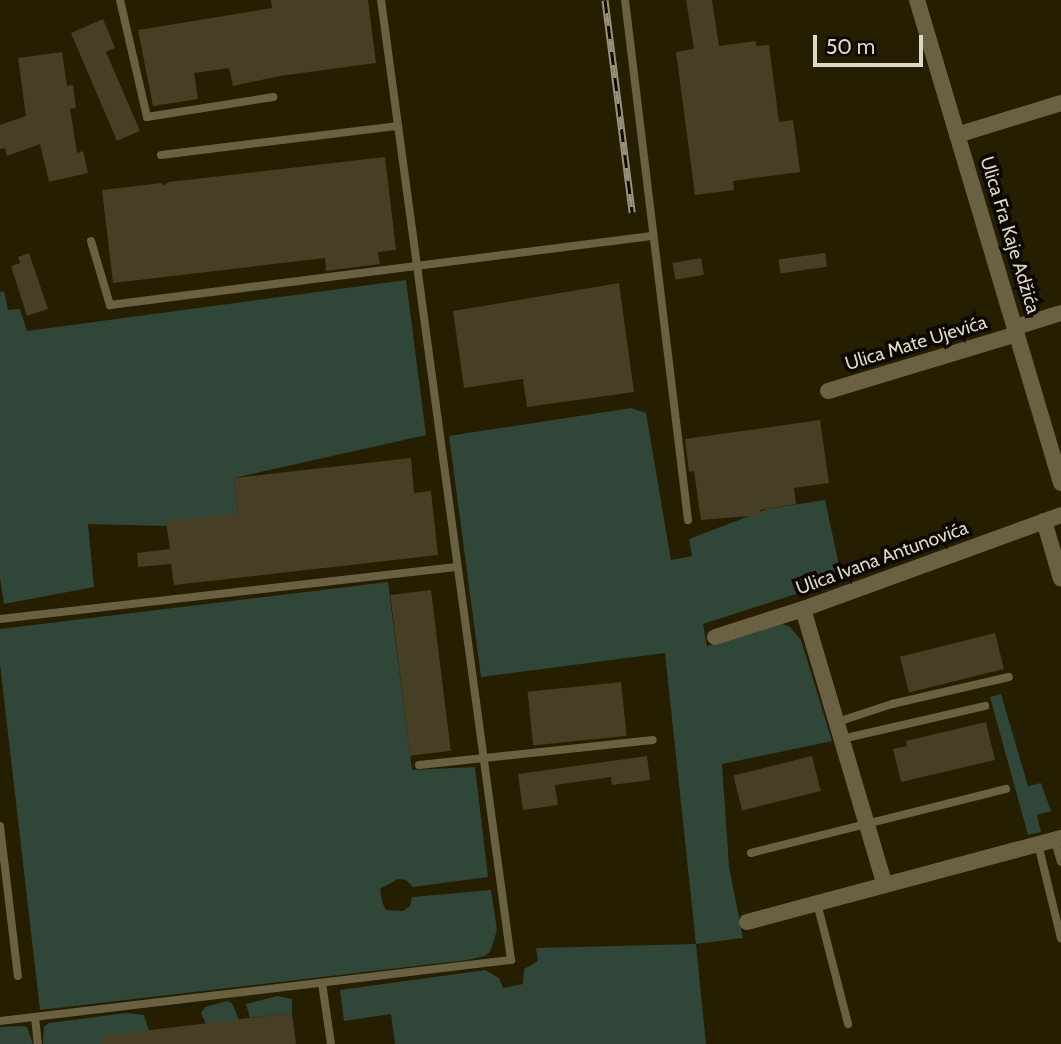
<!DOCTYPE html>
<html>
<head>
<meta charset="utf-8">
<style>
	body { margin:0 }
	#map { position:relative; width:1061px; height:1044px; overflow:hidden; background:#261e01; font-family:Cabin,sans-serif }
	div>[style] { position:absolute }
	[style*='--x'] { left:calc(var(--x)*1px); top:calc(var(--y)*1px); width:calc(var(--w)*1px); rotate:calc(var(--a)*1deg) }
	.green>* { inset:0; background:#2f4639 }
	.building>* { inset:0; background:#473f25; transform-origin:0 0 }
	.lane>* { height:8px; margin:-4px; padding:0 4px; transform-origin:4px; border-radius:4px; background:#6a6142 }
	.street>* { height:16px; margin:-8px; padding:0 8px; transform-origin:8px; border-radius:8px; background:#6a6142 }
	.rail>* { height:7px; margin-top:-3.5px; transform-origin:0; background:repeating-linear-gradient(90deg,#0c0801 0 13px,#99937d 0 26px); box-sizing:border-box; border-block:2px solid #99937d }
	span { translate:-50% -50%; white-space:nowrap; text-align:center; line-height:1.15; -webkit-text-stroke:7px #0c0801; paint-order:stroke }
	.street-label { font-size:19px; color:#ddd8c7 }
	.scale { position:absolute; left:813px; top:35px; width:110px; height:32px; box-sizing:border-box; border:4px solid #ddd8c7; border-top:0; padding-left:9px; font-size:21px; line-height:24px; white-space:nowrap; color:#ddd8c7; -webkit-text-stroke:5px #0c0801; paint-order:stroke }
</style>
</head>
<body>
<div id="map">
	<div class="green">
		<div style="clip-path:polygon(406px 280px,426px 435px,234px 478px,238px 513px,167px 526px,88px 524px,94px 587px,4px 604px,0 578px,0 292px,4px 291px,8px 310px,20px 309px,27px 331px)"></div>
		<div style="clip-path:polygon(631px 408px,646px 413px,671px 560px,692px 556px,689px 539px,767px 509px,825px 500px,842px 579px,703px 624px,707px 646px,782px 624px,790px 627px,801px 640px,832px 741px,722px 764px,729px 867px,743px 938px,696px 944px,706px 1044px,395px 1044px,391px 1014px,344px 1021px,340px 990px,485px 970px,499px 978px,503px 988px,523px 984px,524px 969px,538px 961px,536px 948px,696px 944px,665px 653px,481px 677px,449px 436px)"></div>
		<div style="clip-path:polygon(388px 582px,412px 770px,475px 767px,488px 877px,413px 887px,406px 880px,398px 879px,380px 889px,382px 902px,386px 910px,403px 911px,410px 906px,412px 897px,491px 890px,497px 930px,490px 952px,485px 956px,467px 960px,40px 1010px,0 664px,0 629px)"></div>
		<div style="clip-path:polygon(1001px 694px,1028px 786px,1041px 783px,1051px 811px,1037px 815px,1041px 832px,1028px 835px,990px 697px)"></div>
		<div style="clip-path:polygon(277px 996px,292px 999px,292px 1013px,250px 1018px,246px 1004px)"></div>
		<div style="clip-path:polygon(227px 1001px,232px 1003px,239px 1020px,206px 1024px,201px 1013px,205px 1007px)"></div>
		<div style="clip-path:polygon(126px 1013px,144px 1015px,149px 1031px,117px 1044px,43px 1044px,44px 1027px,49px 1023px)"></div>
		<div style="clip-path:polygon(19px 1026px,27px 1027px,33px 1044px,0 1044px,0 1027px)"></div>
	</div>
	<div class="building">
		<div style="clip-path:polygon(271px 0,368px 0,376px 63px,280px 76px,233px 86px,229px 68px,194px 73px,198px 99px,153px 106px,138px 30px,272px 8px)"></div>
		<div style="clip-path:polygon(686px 0,712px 0,719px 46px,756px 41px,756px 46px,769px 45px,779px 122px,793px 120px,800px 172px,733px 181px,734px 190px,695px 195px,676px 52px,694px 49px)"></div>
		<div style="clip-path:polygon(103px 19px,115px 48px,106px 52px,140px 131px,117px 141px,71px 33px)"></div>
		<div style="clip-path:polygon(62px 52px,67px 86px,73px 85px,76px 108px,70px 109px,77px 153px,83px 151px,88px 173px,49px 182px,40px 144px,7px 156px,5px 148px,0 149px,0 125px,26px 116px,18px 58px)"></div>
		<div style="clip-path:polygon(385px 157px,396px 250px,378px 252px,380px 264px,326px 271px,325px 258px,113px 283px,102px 190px,162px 183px,163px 186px,169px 182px)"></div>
		<div style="clip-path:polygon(29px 253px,48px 309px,27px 316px,11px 266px,20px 263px,18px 257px)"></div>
		<div style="left:825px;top:253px;width:14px;height:47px;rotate:82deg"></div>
		<div style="left:701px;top:258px;width:17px;height:29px;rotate:80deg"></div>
		<div style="clip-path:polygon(619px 283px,634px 392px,527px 407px,523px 379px,464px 388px,453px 311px)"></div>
		<div style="clip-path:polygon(820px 420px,829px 483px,794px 488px,796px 504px,760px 510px,761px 515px,701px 520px,694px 471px,689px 472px,685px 439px)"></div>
		<div style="clip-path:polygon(411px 458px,414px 493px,431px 491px,438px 555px,174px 585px,171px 564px,138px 567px,137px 553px,170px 549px,166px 521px,238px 513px,234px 478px)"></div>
		<div style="left:431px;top:590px;width:162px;height:41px;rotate:83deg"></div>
		<div style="left:995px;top:633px;width:37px;height:98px;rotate:76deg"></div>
		<div style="left:621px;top:682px;width:54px;height:94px;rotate:84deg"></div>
		<div style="clip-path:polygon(986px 722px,995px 760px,901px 782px,893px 749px,907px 746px,906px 741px)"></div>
		<div style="clip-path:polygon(647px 756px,650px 780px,612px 785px,611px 777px,555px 785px,558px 805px,523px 810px,518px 774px)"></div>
		<div style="left:812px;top:756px;width:36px;height:81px;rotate:76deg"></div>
		<div style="clip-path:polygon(292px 1013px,296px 1044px,101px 1044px,101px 1036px)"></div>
	</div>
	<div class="lane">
		<div style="--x:120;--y:0;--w:120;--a:77"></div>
		<div style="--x:147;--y:117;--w:128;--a:-9"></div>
		<div style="--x:625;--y:0;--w:524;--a:83.09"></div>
		<div style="--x:161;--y:155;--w:239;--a:-7"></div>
		<div style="--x:91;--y:241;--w:67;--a:73.5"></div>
		<div style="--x:110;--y:305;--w:546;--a:-7.26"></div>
		<div style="--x:0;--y:619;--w:459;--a:-6.5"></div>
		<div style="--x:837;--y:722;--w:58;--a:-18.1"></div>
		<div style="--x:892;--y:704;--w:120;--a:-13"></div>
		<div style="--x:842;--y:739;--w:147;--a:-13"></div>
		<div style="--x:419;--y:765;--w:235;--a:-6.1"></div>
		<div style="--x:0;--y:826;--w:151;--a:83.2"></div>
		<div style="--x:1054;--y:839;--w:24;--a:73"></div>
		<div style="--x:1038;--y:844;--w:97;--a:76.3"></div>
		<div style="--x:751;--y:853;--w:263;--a:-14.1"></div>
		<div style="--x:817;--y:903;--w:125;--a:75.6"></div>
		<div style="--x:322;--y:983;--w:62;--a:81.6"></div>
		<div style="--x:35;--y:1017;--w:27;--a:84"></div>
		<div style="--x:0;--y:1021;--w:515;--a:-6.81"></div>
		<div style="--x:511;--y:960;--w:969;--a:-97.71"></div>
	</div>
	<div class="street">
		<div style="--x:917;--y:0;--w:504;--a:73.4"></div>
		<div style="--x:957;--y:135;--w:109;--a:-17.1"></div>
		<div style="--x:1016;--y:327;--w:47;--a:-17.3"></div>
		<div style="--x:828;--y:391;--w:197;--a:-16.8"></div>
		<div style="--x:1044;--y:521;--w:60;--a:73.7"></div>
		<div style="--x:803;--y:609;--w:288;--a:73.5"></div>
		<div style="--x:715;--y:637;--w:92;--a:-17.7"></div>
		<div style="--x:803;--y:609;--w:275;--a:-20"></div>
		<div style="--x:747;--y:922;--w:325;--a:-15"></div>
	</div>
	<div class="rail">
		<div style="--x:605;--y:0;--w:214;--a:82.7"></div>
	</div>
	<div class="street-label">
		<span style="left:1010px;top:235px;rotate:73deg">Ulica Fra Kaje Adžića</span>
		<span style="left:916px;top:343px;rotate:-17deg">Ulica Mate Ujevića</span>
		<span style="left:882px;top:558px;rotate:-20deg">Ulica Ivana Antunovića</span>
	</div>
	<div class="scale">50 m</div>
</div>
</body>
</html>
